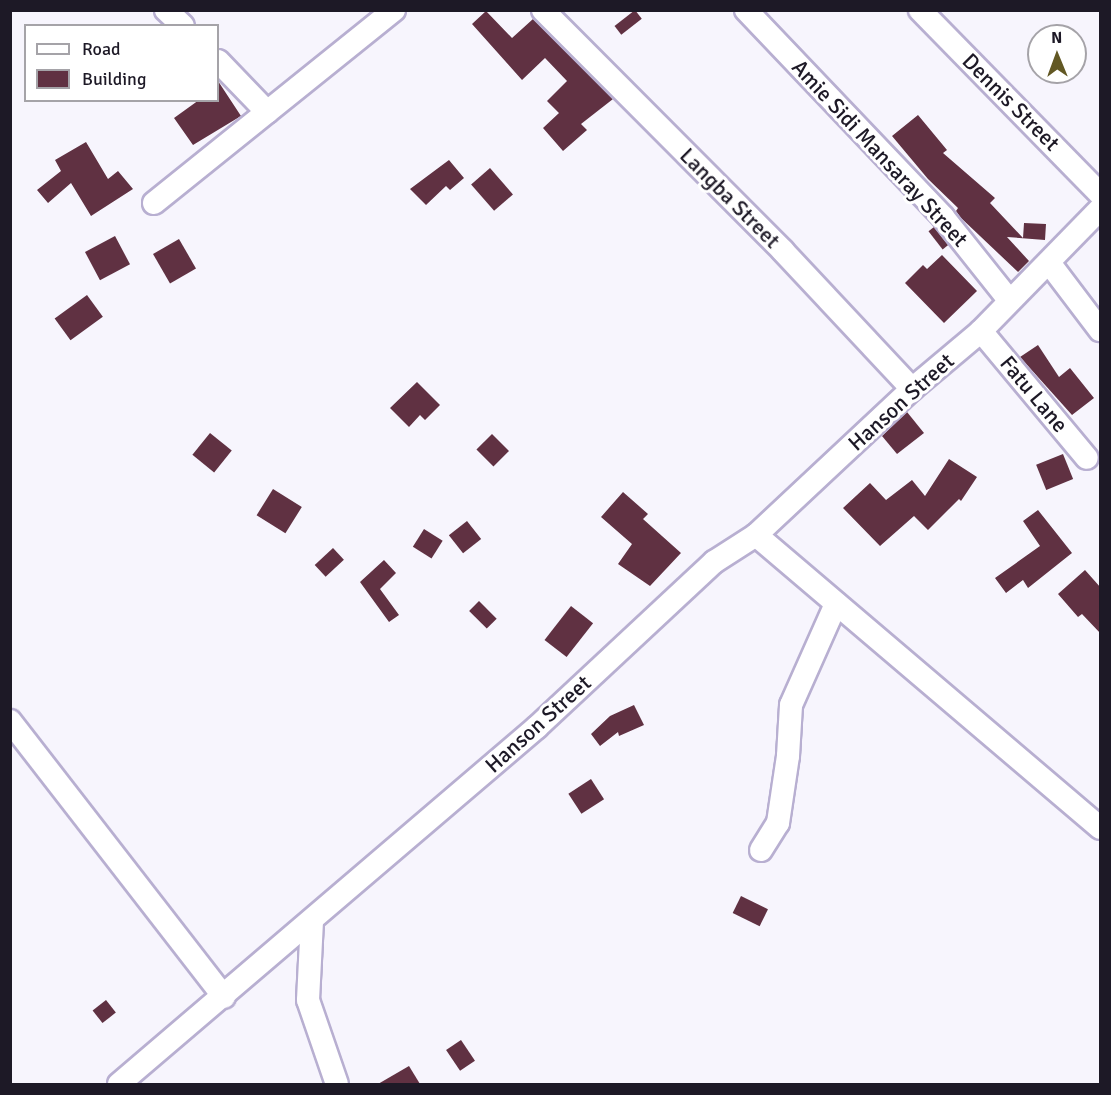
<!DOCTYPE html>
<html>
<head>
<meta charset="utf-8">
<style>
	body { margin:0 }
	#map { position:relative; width:1111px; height:1095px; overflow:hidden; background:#f7f5fd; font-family:Signika,sans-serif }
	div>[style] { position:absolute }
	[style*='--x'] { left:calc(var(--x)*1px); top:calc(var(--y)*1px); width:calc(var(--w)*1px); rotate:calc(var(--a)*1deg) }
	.building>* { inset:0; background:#603142; transform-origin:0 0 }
	.roads { filter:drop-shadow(2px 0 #b8afd1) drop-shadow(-2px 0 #b8afd1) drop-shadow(0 2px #b8afd1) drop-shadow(0 -2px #b8afd1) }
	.minor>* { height:22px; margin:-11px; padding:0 11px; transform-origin:11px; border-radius:11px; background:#fff }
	span { translate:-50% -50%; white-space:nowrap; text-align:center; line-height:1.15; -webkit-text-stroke:6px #fff; paint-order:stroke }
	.street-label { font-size:22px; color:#1d1926 }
	.frame { position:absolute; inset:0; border:12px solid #1d1926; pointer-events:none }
	.legend { position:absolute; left:24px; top:24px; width:195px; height:78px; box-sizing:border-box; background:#fff; border:2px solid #a5a3a8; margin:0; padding:8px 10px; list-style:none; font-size:18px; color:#1d1926 }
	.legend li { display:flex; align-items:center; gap:12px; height:30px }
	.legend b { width:30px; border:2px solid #a5a3a8 }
	.north { position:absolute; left:1027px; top:24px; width:60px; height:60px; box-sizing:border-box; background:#fff; border:2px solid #a5a3a8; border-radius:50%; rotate:359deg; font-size:16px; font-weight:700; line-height:24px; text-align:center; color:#1d1926 }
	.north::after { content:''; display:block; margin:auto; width:21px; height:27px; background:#625824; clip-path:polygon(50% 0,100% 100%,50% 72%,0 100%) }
</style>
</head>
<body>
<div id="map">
	<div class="building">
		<div style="left:635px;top:10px;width:11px;height:26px;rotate:52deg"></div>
		<div style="clip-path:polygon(486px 11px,512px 38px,533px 19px,613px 99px,581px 124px,587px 130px,563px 151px,543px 128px,559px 113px,547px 101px,567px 81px,545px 58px,522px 80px,472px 24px)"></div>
		<div style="clip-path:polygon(218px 81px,241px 116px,193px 145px,174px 118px,199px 100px,218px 100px)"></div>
		<div style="clip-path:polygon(918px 115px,947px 150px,943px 153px,995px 198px,990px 203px,1023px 238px,1024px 223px,1046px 224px,1045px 240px,1007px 237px,1029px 261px,1018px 272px,961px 218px,956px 211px,958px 208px,928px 179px,892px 136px)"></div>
		<div style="clip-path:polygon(86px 142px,108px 179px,118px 171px,133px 189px,91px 216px,71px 183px,48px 203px,37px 190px,61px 171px,55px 160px)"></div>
		<div style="clip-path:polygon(449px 160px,464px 178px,450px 190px,446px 186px,426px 205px,410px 189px)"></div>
		<div style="left:490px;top:168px;width:35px;height:25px;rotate:49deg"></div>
		<div style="left:934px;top:227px;width:23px;height:7px;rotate:52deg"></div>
		<div style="left:115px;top:236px;width:32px;height:34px;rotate:62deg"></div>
		<div style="left:179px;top:239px;width:34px;height:30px;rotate:60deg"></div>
		<div style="clip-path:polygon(942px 255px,977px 291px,944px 323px,905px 283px,923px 265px,927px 269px)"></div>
		<div style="left:87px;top:295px;width:27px;height:40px;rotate:54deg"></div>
		<div style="clip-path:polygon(1038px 345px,1059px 377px,1070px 368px,1094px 398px,1072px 415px,1020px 357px)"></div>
		<div style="clip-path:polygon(417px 382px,440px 405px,425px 420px,420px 415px,409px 427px,390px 408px)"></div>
		<div style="clip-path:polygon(907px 412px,924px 433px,897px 454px,882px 436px)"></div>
		<div style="left:210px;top:433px;width:28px;height:28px;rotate:39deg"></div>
		<div style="left:492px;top:434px;width:24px;height:22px;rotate:45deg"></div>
		<div style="left:1063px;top:454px;width:27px;height:29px;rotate:68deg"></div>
		<div style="clip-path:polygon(949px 459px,977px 477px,961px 501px,959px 499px,928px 530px,914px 516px,880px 546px,843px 508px,870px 483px,886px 500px,912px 480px,925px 496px)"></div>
		<div style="left:273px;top:489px;width:34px;height:31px;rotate:32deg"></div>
		<div style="clip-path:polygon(623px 492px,648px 514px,643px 519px,681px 553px,650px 586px,618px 564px,632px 544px,601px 517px)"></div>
		<div style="clip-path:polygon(1038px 510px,1072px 553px,1028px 588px,1023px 580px,1006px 593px,995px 578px,1040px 546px,1023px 521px)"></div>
		<div style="left:467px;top:521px;width:23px;height:23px;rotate:52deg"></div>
		<div style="left:424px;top:529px;width:22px;height:21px;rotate:32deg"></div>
		<div style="left:333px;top:548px;width:16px;height:25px;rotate:47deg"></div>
		<div style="clip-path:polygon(384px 560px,396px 573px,380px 589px,399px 615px,389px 622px,360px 582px)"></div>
		<div style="clip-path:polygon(1085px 570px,1101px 588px,1101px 634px,1082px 614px,1078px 617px,1058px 594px)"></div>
		<div style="left:479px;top:601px;width:25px;height:14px;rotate:45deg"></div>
		<div style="left:571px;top:606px;width:28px;height:43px;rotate:38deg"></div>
		<div style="clip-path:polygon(634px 705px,644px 725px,619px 736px,618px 732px,600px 746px,591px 734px,610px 716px)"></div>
		<div style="left:591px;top:779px;width:24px;height:27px;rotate:57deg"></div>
		<div style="left:741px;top:896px;width:30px;height:19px;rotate:26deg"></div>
		<div style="left:106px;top:1000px;width:16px;height:17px;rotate:52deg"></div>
		<div style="left:461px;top:1040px;width:25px;height:18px;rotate:56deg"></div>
		<div style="clip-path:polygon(409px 1066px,420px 1084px,378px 1084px)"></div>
	</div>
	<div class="roads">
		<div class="minor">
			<div style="--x:166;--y:10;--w:23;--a:43"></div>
			<div style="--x:543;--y:10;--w:340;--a:45.1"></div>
			<div style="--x:783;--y:251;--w:189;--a:46.9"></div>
			<div style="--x:746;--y:10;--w:286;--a:46.4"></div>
			<div style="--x:943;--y:217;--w:106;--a:51.5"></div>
			<div style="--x:920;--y:10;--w:257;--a:45.6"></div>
			<div style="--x:218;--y:61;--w:71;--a:46.1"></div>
			<div style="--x:154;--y:203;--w:308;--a:-38.8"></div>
			<div style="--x:1050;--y:264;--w:83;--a:52.9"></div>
			<div style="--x:981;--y:331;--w:165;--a:50.2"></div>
			<div style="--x:756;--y:535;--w:452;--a:40.4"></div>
			<div style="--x:10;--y:721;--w:349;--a:52.2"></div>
			<div style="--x:761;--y:850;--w:32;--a:-58"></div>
			<div style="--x:778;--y:823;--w:68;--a:-81.5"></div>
			<div style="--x:788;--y:756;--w:51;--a:-86.6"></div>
			<div style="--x:791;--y:705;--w:111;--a:-66"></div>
			<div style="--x:312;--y:921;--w:79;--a:92.9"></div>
			<div style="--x:308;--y:1000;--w:89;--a:71"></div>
			<div style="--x:119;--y:1084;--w:550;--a:-40.5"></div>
			<div style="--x:537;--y:727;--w:242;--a:-43"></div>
			<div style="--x:714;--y:562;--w:50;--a:-32.7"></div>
			<div style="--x:756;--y:535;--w:214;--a:-43.1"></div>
			<div style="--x:912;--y:389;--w:90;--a:-40"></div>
			<div style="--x:981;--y:331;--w:170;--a:-45.7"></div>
		</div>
	</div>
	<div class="street-label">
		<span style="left:1011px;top:102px;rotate:45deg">Dennis Street</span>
		<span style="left:880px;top:153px;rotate:47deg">Amie Sidi Mansaray Street</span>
		<span style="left:730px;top:198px;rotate:45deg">Langba Street</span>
		<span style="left:1034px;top:394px;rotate:50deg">Fatu Lane</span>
		<span style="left:901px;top:402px;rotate:-42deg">Hanson Street</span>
		<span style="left:538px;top:724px;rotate:-42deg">Hanson Street</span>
	</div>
	<div class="frame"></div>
	<ul class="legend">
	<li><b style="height:8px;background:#fff"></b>Road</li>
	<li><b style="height:16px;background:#603142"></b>Building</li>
	</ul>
	<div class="north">N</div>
</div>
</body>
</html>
